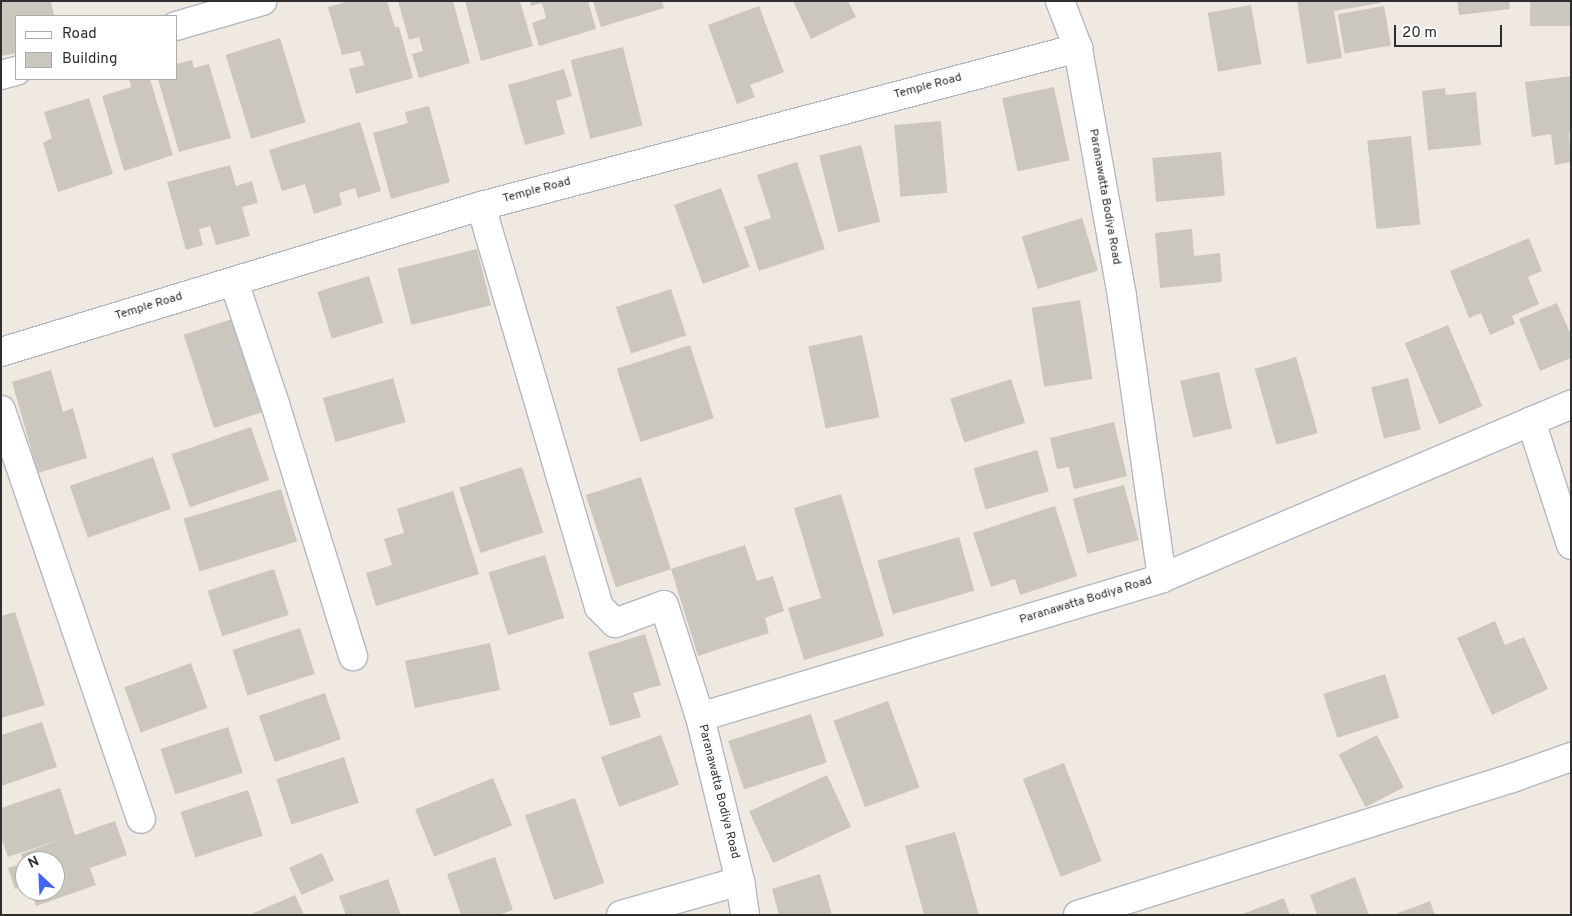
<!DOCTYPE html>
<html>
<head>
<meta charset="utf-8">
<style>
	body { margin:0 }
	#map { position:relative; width:1572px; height:916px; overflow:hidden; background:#efe9e1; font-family:Overpass,sans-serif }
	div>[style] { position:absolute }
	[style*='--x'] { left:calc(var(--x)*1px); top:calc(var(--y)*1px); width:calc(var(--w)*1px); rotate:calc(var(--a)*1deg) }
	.building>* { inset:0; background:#cbc7bf; transform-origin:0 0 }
	.roads { filter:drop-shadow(1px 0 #b4b7c1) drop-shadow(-1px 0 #b4b7c1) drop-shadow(0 1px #b4b7c1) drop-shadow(0 -1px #b4b7c1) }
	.minor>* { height:28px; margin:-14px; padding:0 14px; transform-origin:14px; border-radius:14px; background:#fff }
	span { translate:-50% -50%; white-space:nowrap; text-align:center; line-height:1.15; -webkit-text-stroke:4.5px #fff; paint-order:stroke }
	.street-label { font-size:12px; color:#2e2e2e }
	.frame { position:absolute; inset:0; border:2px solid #2e2e2e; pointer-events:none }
	.legend { position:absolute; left:15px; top:15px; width:162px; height:65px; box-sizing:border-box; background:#fff; border:1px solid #ababab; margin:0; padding:6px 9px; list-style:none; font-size:15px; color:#2e2e2e }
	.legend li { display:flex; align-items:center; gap:10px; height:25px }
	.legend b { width:25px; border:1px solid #ababab }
	.north { position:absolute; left:15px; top:851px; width:50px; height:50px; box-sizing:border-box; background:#fff; border:1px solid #ababab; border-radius:50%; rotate:335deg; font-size:14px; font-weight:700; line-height:20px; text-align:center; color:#2e2e2e }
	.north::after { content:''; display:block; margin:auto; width:18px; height:22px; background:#4264fb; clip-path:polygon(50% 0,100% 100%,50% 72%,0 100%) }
	.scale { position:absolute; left:1394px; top:25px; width:108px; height:22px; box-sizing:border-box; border:2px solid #2e2e2e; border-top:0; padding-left:6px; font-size:15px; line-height:18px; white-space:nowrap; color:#2e2e2e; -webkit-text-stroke:4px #fff; paint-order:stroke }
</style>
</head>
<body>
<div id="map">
	<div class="building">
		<div style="clip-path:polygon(1px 1px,51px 1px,54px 16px,16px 16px,16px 53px,1px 56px)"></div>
		<div style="clip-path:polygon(349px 1px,387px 1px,395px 27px,399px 27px,413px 78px,356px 94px,349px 69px,364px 65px,360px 51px,342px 55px,328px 7px)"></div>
		<div style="clip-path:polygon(398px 1px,453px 1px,470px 63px,419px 78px,412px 54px,423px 51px,419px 37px,409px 40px)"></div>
		<div style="clip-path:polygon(465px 1px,520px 1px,533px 46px,481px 61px)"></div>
		<div style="clip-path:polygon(530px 1px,588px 1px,596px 29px,539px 46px,532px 23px,546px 18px,542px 3px,531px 6px)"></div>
		<div style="clip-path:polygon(593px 1px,662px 1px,664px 8px,601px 27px)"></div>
		<div style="clip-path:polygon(793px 1px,848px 1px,856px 17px,811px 39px)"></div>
		<div style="clip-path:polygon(1297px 1px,1380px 1px,1381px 3px,1334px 11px,1342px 58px,1307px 64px)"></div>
		<div style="clip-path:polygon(1457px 1px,1509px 1px,1510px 9px,1459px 15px)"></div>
		<div style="left:1530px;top:1px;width:41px;height:25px"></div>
		<div style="left:1251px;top:5px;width:60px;height:44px;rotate:80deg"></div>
		<div style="clip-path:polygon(759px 6px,784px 72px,750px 85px,755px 97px,737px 104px,708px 25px)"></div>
		<div style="left:1384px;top:6px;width:40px;height:47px;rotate:80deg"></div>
		<div style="left:280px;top:38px;width:88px;height:57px;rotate:73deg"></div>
		<div style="left:623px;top:47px;width:81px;height:54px;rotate:76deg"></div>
		<div style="clip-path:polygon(192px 60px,194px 68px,209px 64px,231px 138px,179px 152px,158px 79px,176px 79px,176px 64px)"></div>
		<div style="clip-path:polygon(564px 69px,572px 96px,556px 101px,565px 134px,525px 145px,508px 85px)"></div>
		<div style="clip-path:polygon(1571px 76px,1571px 133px,1569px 133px,1571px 162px,1555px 165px,1551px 134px,1532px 137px,1525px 82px)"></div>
		<div style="clip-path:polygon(129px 79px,150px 79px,173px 155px,124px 171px,102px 96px,131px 87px)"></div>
		<div style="left:1054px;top:87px;width:75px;height:53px;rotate:78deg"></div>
		<div style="clip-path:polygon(1445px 88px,1446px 95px,1476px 92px,1481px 145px,1428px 150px,1422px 91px)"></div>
		<div style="clip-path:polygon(89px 98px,113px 174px,58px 192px,43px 143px,52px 138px,44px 112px)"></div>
		<div style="clip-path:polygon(429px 106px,450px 182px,391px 199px,373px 133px,408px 123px,405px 112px)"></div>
		<div style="left:941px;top:121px;width:72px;height:47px;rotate:85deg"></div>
		<div style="clip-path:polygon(360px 122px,381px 191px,358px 198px,355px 188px,339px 193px,342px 205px,314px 214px,305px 184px,282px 191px,269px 150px)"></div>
		<div style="left:1411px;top:136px;width:89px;height:44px;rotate:84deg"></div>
		<div style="left:861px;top:145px;width:79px;height:43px;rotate:76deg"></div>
		<div style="left:1221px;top:152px;width:44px;height:69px;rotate:85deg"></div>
		<div style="clip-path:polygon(797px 162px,825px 249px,759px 271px,744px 227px,771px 218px,757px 175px)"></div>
		<div style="clip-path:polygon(230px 165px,236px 186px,252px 181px,258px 203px,242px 207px,250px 236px,216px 245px,210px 226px,199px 229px,203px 245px,186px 250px,167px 182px)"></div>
		<div style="left:721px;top:188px;width:84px;height:50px;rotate:70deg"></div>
		<div style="left:1082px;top:218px;width:55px;height:63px;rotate:73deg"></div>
		<div style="clip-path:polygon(1192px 229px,1194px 256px,1220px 253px,1222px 282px,1160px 288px,1155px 233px)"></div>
		<div style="clip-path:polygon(1529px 238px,1542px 271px,1528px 277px,1539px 304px,1512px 316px,1515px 324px,1490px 335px,1481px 313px,1469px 318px,1450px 271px)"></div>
		<div style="left:477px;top:249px;width:58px;height:82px;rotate:76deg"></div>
		<div style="left:369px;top:276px;width:49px;height:54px;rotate:73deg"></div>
		<div style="left:671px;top:289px;width:49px;height:58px;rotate:72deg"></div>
		<div style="left:1080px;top:300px;width:80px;height:49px;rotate:81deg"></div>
		<div style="clip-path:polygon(1557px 303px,1571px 335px,1571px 358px,1540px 371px,1519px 319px)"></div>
		<div style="left:235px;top:318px;width:98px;height:54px;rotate:72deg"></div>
		<div style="left:1448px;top:325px;width:88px;height:47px;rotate:67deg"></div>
		<div style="left:862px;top:335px;width:84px;height:55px;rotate:78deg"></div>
		<div style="left:690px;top:345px;width:77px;height:77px;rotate:72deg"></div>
		<div style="left:1296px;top:357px;width:79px;height:43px;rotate:74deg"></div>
		<div style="clip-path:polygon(51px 370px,63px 412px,73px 408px,87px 458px,38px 473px,12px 382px)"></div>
		<div style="left:1219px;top:372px;width:58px;height:40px;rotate:77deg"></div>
		<div style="left:393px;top:378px;width:46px;height:73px;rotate:74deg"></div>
		<div style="left:1408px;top:378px;width:53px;height:38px;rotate:76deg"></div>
		<div style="left:1011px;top:379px;width:46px;height:64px;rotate:72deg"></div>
		<div style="clip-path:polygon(1114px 422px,1127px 476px,1074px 489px,1069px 467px,1057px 469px,1050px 438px)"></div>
		<div style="left:251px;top:427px;width:56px;height:84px;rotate:71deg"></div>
		<div style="left:1037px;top:450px;width:43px;height:66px;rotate:74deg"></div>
		<div style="left:153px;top:457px;width:55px;height:88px;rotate:71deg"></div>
		<div style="left:522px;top:467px;width:69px;height:66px;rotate:72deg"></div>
		<div style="left:641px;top:477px;width:97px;height:58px;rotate:72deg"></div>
		<div style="left:1124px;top:485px;width:57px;height:53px;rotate:75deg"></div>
		<div style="left:281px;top:489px;width:55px;height:102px;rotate:73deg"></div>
		<div style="clip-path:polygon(453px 491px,479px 574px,376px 606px,366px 573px,392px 565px,384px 539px,404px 533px,397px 509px)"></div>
		<div style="clip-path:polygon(841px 494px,884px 636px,804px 660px,788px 608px,821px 598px,794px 508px)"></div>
		<div style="clip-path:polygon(1055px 506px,1077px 576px,1020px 595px,1015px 579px,991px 587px,973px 533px)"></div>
		<div style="left:959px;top:537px;width:56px;height:85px;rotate:74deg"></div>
		<div style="clip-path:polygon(745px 545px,757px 581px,773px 576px,784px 611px,765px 618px,769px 633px,698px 656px,671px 569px)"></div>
		<div style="left:545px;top:555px;width:66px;height:59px;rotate:73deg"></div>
		<div style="left:274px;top:569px;width:48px;height:70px;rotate:72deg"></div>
		<div style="clip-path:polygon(15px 612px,45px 705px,1px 718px,1px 616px)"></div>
		<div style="clip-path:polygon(1495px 621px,1505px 645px,1524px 637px,1548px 689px,1492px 715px,1457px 638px)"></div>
		<div style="left:300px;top:628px;width:48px;height:71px;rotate:72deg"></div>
		<div style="clip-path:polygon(645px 634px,661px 685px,633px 693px,641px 717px,610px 726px,588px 652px)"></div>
		<div style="left:490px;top:643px;width:48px;height:87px;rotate:78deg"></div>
		<div style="left:191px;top:663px;width:48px;height:71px;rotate:70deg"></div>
		<div style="left:1385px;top:674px;width:46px;height:65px;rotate:72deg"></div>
		<div style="left:325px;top:693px;width:49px;height:70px;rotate:71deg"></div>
		<div style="left:888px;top:701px;width:92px;height:58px;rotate:70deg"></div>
		<div style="left:811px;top:714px;width:51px;height:87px;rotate:72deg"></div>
		<div style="clip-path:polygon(42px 722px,57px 767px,1px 786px,1px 735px)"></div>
		<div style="left:228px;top:727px;width:48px;height:71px;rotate:72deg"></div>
		<div style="left:661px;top:735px;width:53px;height:64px;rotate:70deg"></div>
		<div style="left:1377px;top:735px;width:59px;height:43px;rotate:63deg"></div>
		<div style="left:344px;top:757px;width:48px;height:71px;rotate:72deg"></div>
		<div style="left:1064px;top:763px;width:105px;height:44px;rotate:69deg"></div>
		<div style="left:827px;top:775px;width:57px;height:86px;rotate:65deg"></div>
		<div style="left:493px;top:778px;width:51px;height:84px;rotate:68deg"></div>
		<div style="clip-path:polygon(60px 788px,75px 835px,115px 821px,127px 855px,90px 868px,96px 885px,36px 906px,31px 891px,55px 891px,55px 861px,25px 861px,25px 885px,15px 889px,8px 868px,24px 863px,21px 854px,64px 838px,8px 857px,1px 837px,1px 808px)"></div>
		<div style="left:248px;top:790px;width:48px;height:71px;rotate:72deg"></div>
		<div style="left:575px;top:798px;width:90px;height:53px;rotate:71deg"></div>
		<div style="clip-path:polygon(955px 832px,979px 915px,924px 915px,905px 846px)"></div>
		<div style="left:322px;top:853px;width:30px;height:36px;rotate:66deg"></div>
		<div style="clip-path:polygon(495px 857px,513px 910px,499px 915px,461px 915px,447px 874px)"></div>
		<div style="clip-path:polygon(820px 874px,832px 915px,779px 915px,772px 889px)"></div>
		<div style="clip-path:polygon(1355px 877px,1369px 915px,1317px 915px,1310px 895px)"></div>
		<div style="clip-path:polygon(388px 879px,401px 915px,346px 915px,339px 896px)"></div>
		<div style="clip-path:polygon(295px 895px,304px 915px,249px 915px)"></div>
		<div style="clip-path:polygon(1284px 898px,1290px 915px,1240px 915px)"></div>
		<div style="clip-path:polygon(1430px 901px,1435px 915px,1393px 915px)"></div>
	</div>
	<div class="roads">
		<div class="minor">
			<div style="--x:176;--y:26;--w:90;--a:-16.2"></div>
			<div style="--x:1;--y:75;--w:16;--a:-15"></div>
			<div style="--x:481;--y:206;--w:418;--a:73.6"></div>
			<div style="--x:599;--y:607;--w:23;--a:45"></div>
			<div style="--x:615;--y:623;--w:52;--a:-20.2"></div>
			<div style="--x:664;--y:605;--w:118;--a:72.2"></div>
			<div style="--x:234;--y:282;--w:129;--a:71.4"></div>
			<div style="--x:275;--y:404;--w:264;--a:72.8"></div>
			<div style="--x:1;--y:352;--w:502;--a:-16.92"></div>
			<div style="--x:481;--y:206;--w:618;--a:-14.82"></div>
			<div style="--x:1;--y:410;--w:432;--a:71.1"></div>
			<div style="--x:1531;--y:421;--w:130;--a:72.1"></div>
			<div style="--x:1162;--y:578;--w:444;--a:-23"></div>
			<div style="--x:621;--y:915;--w:124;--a:-15.9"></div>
			<div style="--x:745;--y:915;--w:34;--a:-98"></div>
			<div style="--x:740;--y:881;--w:169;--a:-103.7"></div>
			<div style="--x:700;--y:717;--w:482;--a:-16.7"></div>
			<div style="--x:1162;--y:578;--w:285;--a:-98.1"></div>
			<div style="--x:1122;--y:296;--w:252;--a:-100.1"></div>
			<div style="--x:1078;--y:48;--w:50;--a:-111"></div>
			<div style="--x:1078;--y:915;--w:455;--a:-17.5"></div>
			<div style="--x:1512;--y:778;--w:63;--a:-19.6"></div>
		</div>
	</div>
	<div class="street-label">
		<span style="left:928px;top:87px;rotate:-15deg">Temple Road</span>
		<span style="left:537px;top:191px;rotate:-15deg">Temple Road</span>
		<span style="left:1104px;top:197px;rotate:80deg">Paranawatta Bodiya Road</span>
		<span style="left:149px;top:307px;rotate:-17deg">Temple Road</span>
		<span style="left:1086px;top:601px;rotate:-17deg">Paranawatta Bodiya Road</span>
		<span style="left:718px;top:792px;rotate:76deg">Paranawatta Bodiya Road</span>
	</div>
	<div class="frame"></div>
	<ul class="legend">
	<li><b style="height:6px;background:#fff"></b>Road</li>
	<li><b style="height:14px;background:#cbc7bf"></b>Building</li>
	</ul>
	<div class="north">N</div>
	<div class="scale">20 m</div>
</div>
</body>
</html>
